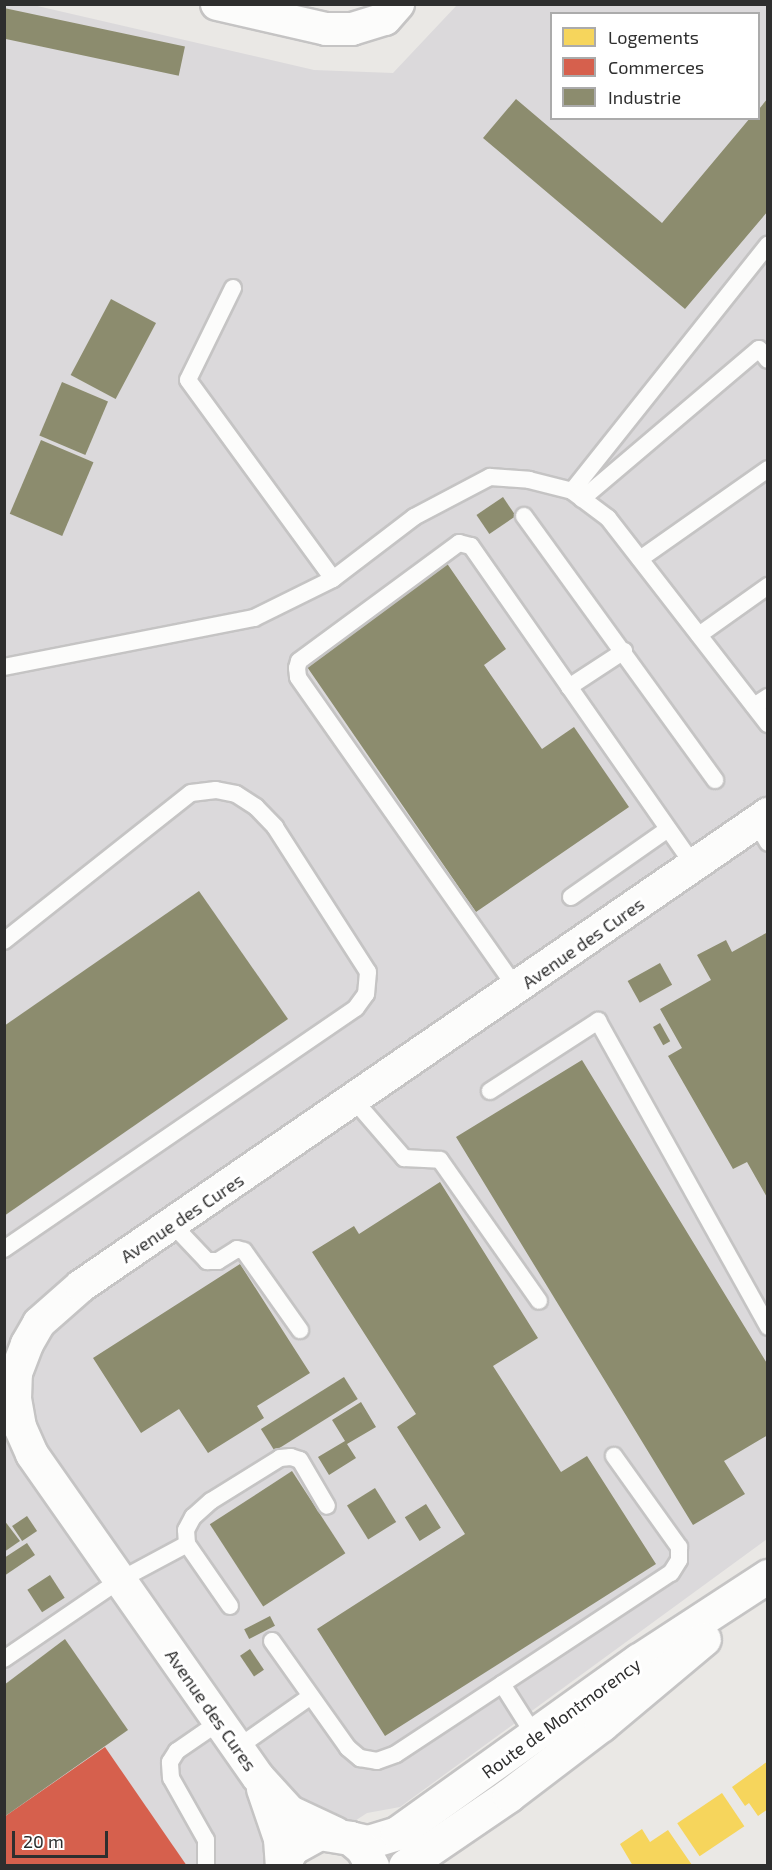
<!DOCTYPE html>
<html>
<head>
<meta charset="utf-8">
<style>
	body { margin:0 }
	#map { position:relative; width:772px; height:1870px; overflow:hidden; background:#eae8e5; font-family:"Exo 2",sans-serif }
	div>[style] { position:absolute }
	[style*='--x'] { left:calc(var(--x)*1px); top:calc(var(--y)*1px); width:calc(var(--w)*1px); rotate:calc(var(--a)*1deg) }
	.industrial>* { inset:0; background:#dbd9db }
	.homes>* { inset:0; background:#f6d55c; transform-origin:0 0 }
	.shops>* { inset:0; background:#d6604d }
	.industry>* { inset:0; background:#8c8c6e; transform-origin:0 0 }
	.roads { filter:drop-shadow(2px 0 #c5c4c4) drop-shadow(-2px 0 #c5c4c4) drop-shadow(0 2px #c5c4c4) drop-shadow(0 -2px #c5c4c4) }
	.service>* { height:16px; margin:-8px; padding:0 8px; transform-origin:8px; border-radius:8px; background:#fcfcfb }
	.minor>* { height:32px; margin:-16px; padding:0 16px; transform-origin:16px; border-radius:16px; background:#fcfcfb }
	.secondary>* { height:33px; margin:-16.5px; padding:0 16.5px; transform-origin:16.5px; border-radius:16.5px; background:#fcfcfb }
	span { translate:-50% -50%; white-space:nowrap; text-align:center; line-height:1.15; -webkit-text-stroke:6px #fff; paint-order:stroke }
	.street-label { font-size:18px; color:#2e2e2e }
	.frame { position:absolute; inset:0; border:6px solid #2e2e2e; pointer-events:none }
	.legend { position:absolute; left:550px; top:12px; width:210px; height:108px; box-sizing:border-box; background:#fff; border:2px solid #ababab; margin:0; padding:8px 10px; list-style:none; font-size:18px; color:#2e2e2e }
	.legend li { display:flex; align-items:center; gap:12px; height:30px }
	.legend b { width:30px; border:2px solid #ababab }
	.scale { position:absolute; left:12px; top:1831px; width:96px; height:27px; box-sizing:border-box; border:3px solid #2e2e2e; border-top:0; padding-left:8px; font-size:18px; line-height:21px; white-space:nowrap; color:#2e2e2e; -webkit-text-stroke:4px #fff; paint-order:stroke }
</style>
</head>
<body>
<div id="map">
	<div class="industrial">
		<div style="clip-path:polygon(evenodd,5px 5px,33px 5px,314px 70px,393px 73px,457px 5px,767px 5px,767px 1539px,400px 1807px,367px 1813px,288px 1865px,5px 1866px,5px 5px,552px 14px,758px 14px,758px 118px,552px 118px,552px 14px)"></div>
	</div>
	<div class="homes">
		<div style="clip-path:polygon(768px 1761px,768px 1809px,758px 1816px,749px 1803px,745px 1806px,732px 1787px)"></div>
		<div style="left:722px;top:1793px;width:40px;height:54px;rotate:56deg"></div>
		<div style="clip-path:polygon(642px 1829px,650px 1842px,668px 1830px,692px 1865px,633px 1866px,620px 1844px)"></div>
	</div>
	<div class="shops">
		<div style="clip-path:polygon(105px 1747px,187px 1866px,4px 1866px,4px 1817px)"></div>
	</div>
	<div class="industry">
		<div style="left:4px;top:8px;width:185px;height:30px;rotate:12deg"></div>
		<div style="clip-path:polygon(768px 98px,768px 211px,685px 309px,483px 138px,516px 99px,662px 223px,750px 118px,759px 118px,759px 109px)"></div>
		<div style="left:111px;top:299px;width:51px;height:86px;rotate:28deg"></div>
		<div style="left:62px;top:382px;width:50px;height:58px;rotate:23deg"></div>
		<div style="left:41px;top:440px;width:57px;height:80px;rotate:23deg"></div>
		<div style="left:503px;top:497px;width:23px;height:32px;rotate:56deg"></div>
		<div style="clip-path:polygon(446px 562px,506px 649px,484px 665px,542px 749px,574px 727px,629px 807px,476px 912px,303px 661px)"></div>
		<div style="clip-path:polygon(199px 891px,288px 1019px,4px 1216px,4px 1026px)"></div>
		<div style="clip-path:polygon(768px 932px,768px 1199px,747px 1162px,733px 1169px,668px 1056px,682px 1048px,660px 1009px,711px 980px,697px 955px,726px 940px,732px 952px)"></div>
		<div style="left:660px;top:963px;width:25px;height:37px;rotate:61deg"></div>
		<div style="left:660px;top:1023px;width:21px;height:8px;rotate:61deg"></div>
		<div style="clip-path:polygon(582px 1060px,768px 1365px,768px 1435px,724px 1461px,745px 1494px,693px 1525px,456px 1137px)"></div>
		<div style="clip-path:polygon(440px 1182px,538px 1338px,493px 1366px,561px 1472px,587px 1456px,656px 1564px,385px 1736px,317px 1629px,465px 1534px,397px 1427px,416px 1414px,312px 1252px,354px 1226px,359px 1234px)"></div>
		<div style="clip-path:polygon(240px 1264px,310px 1373px,257px 1406px,264px 1418px,208px 1453px,179px 1409px,141px 1433px,93px 1358px)"></div>
		<div style="left:344px;top:1377px;width:26px;height:98px;rotate:58deg"></div>
		<div style="clip-path:polygon(361px 1402px,376px 1427px,347px 1444px,356px 1458px,329px 1475px,318px 1457px,345px 1441px,332px 1420px)"></div>
		<div style="left:292px;top:1471px;width:98px;height:98px;rotate:57deg"></div>
		<div style="left:375px;top:1488px;width:40px;height:33px;rotate:58deg"></div>
		<div style="left:426px;top:1504px;width:28px;height:25px;rotate:58deg"></div>
		<div style="left:27px;top:1516px;width:18px;height:18px;rotate:56deg"></div>
		<div style="clip-path:polygon(4px 1520px,20px 1541px,4px 1552px)"></div>
		<div style="clip-path:polygon(27px 1543px,35px 1555px,4px 1576px,4px 1558px)"></div>
		<div style="left:50px;top:1575px;width:27px;height:27px;rotate:57deg"></div>
		<div style="left:270px;top:1616px;width:11px;height:29px;rotate:63deg"></div>
		<div style="clip-path:polygon(65px 1639px,128px 1730px,4px 1817px,4px 1685px)"></div>
		<div style="left:250px;top:1649px;width:25px;height:12px;rotate:56deg"></div>
	</div>
	<div class="roads">
		<div class="service">
			<div style="--x:233;--y:288;--w:102;--a:116.1"></div>
			<div style="--x:188;--y:380;--w:246;--a:53.9"></div>
			<div style="--x:572;--y:491;--w:315;--a:-51.5"></div>
			<div style="--x:582;--y:499;--w:232;--a:-40.3"></div>
			<div style="--x:759;--y:349;--w:14;--a:51"></div>
			<div style="--x:524;--y:516;--w:326;--a:54.1"></div>
			<div style="--x:640;--y:559;--w:156;--a:-35.1"></div>
			<div style="--x:699;--y:635;--w:85;--a:-35.4"></div>
			<div style="--x:4;--y:667;--w:255;--a:-11.1"></div>
			<div style="--x:254;--y:618;--w:88;--a:-26.3"></div>
			<div style="--x:333;--y:579;--w:102;--a:-37.4"></div>
			<div style="--x:414;--y:517;--w:86;--a:-27.8"></div>
			<div style="--x:490;--y:477;--w:39;--a:4"></div>
			<div style="--x:529;--y:480;--w:44;--a:14.3"></div>
			<div style="--x:572;--y:491;--w:45;--a:36.9"></div>
			<div style="--x:608;--y:518;--w:261;--a:52.2"></div>
			<div style="--x:569;--y:687;--w:66;--a:-33.2"></div>
			<div style="--x:754;--y:706;--w:17;--a:-33"></div>
			<div style="--x:756;--y:822;--w:24;--a:60"></div>
			<div style="--x:571;--y:897;--w:118;--a:-35"></div>
			<div style="--x:4;--y:941;--w:238;--a:-38.4"></div>
			<div style="--x:191;--y:793;--w:25;--a:-7"></div>
			<div style="--x:216;--y:790;--w:20;--a:11"></div>
			<div style="--x:236;--y:794;--w:24;--a:33"></div>
			<div style="--x:256;--y:807;--w:28;--a:46"></div>
			<div style="--x:275;--y:827;--w:172;--a:57.3"></div>
			<div style="--x:368;--y:972;--w:22;--a:95"></div>
			<div style="--x:366;--y:994;--w:17;--a:126"></div>
			<div style="--x:356;--y:1008;--w:427;--a:145.6"></div>
			<div style="--x:517;--y:989;--w:381;--a:-125.1"></div>
			<div style="--x:298;--y:677;--w:9;--a:-96"></div>
			<div style="--x:297;--y:668;--w:7;--a:-74"></div>
			<div style="--x:299;--y:661;--w:199;--a:-36.4"></div>
			<div style="--x:459;--y:543;--w:12;--a:14"></div>
			<div style="--x:471;--y:546;--w:390;--a:55.1"></div>
			<div style="--x:490;--y:1091;--w:129;--a:-32.9"></div>
			<div style="--x:598;--y:1021;--w:350;--a:60.9"></div>
			<div style="--x:354;--y:1100;--w:77;--a:49.2"></div>
			<div style="--x:404;--y:1158;--w:36;--a:3"></div>
			<div style="--x:440;--y:1160;--w:172;--a:54.9"></div>
			<div style="--x:173;--y:1225;--w:50;--a:46.6"></div>
			<div style="--x:207;--y:1261;--w:11;--a:0"></div>
			<div style="--x:218;--y:1261;--w:22;--a:-32"></div>
			<div style="--x:237;--y:1249;--w:7;--a:16"></div>
			<div style="--x:244;--y:1251;--w:97;--a:54.7"></div>
			<div style="--x:230;--y:1606;--w:75;--a:-124.7"></div>
			<div style="--x:187;--y:1544;--w:14;--a:-94"></div>
			<div style="--x:186;--y:1530;--w:15;--a:-62"></div>
			<div style="--x:193;--y:1517;--w:24;--a:-42"></div>
			<div style="--x:211;--y:1501;--w:81;--a:-31.9"></div>
			<div style="--x:280;--y:1458;--w:11;--a:-5"></div>
			<div style="--x:291;--y:1457;--w:9;--a:18"></div>
			<div style="--x:300;--y:1460;--w:53;--a:59.6"></div>
			<div style="--x:272;--y:1641;--w:131;--a:54.6"></div>
			<div style="--x:348;--y:1748;--w:16;--a:40"></div>
			<div style="--x:360;--y:1758;--w:17;--a:10"></div>
			<div style="--x:377;--y:1761;--w:20;--a:-20"></div>
			<div style="--x:396;--y:1754;--w:329;--a:-33.4"></div>
			<div style="--x:671;--y:1573;--w:15;--a:-58"></div>
			<div style="--x:679;--y:1560;--w:13;--a:-90"></div>
			<div style="--x:679;--y:1547;--w:112;--a:-125.5"></div>
			<div style="--x:4;--y:1659;--w:140;--a:-34.3"></div>
			<div style="--x:120;--y:1580;--w:76;--a:-28.2"></div>
			<div style="--x:502;--y:1684;--w:62;--a:57.6"></div>
			<div style="--x:237;--y:1748;--w:90;--a:-35.1"></div>
			<div style="--x:206;--y:1866;--w:26;--a:-90"></div>
			<div style="--x:206;--y:1840;--w:71;--a:-119.4"></div>
			<div style="--x:171;--y:1778;--w:16;--a:-94"></div>
			<div style="--x:170;--y:1762;--w:13;--a:-58"></div>
			<div style="--x:177;--y:1751;--w:51;--a:-34.6"></div>
		</div>
		<div class="minor">
			<div style="--x:217;--y:4;--w:112;--a:12.9"></div>
			<div style="--x:326;--y:29;--w:26;--a:0"></div>
			<div style="--x:352;--y:29;--w:34;--a:-17"></div>
			<div style="--x:385;--y:19;--w:20;--a:-49"></div>
			<div style="--x:263;--y:1789;--w:53;--a:71.2"></div>
			<div style="--x:280;--y:1839;--w:27;--a:86"></div>
			<div style="--x:335;--y:1833;--w:50;--a:-155"></div>
			<div style="--x:290;--y:1812;--w:47;--a:-132.4"></div>
			<div style="--x:258;--y:1777;--w:394;--a:-125"></div>
			<div style="--x:32;--y:1454;--w:30;--a:-114"></div>
			<div style="--x:20;--y:1427;--w:28;--a:-100"></div>
			<div style="--x:15;--y:1399;--w:26;--a:-88"></div>
			<div style="--x:16;--y:1373;--w:31;--a:-69"></div>
			<div style="--x:27;--y:1344;--w:24;--a:-60"></div>
			<div style="--x:39;--y:1323;--w:56;--a:-41.4"></div>
			<div style="--x:81;--y:1286;--w:834;--a:-34.49"></div>
		</div>
		<div class="secondary">
			<div style="--x:350;--y:1838;--w:18;--a:13"></div>
			<div style="--x:368;--y:1842;--w:30;--a:-17"></div>
			<div style="--x:397;--y:1833;--w:297;--a:-35.6"></div>
			<div style="--x:639;--y:1660;--w:154;--a:-33.1"></div>
			<div style="--x:282;--y:1866;--w:21;--a:-61"></div>
			<div style="--x:292;--y:1848;--w:31;--a:-29"></div>
			<div style="--x:319;--y:1833;--w:31;--a:9"></div>
			<div style="--x:350;--y:1838;--w:16;--a:40"></div>
			<div style="--x:362;--y:1848;--w:21;--a:61"></div>
			<div style="--x:405;--y:1866;--w:126;--a:-34.3"></div>
			<div style="--x:509;--y:1795;--w:116;--a:-37.3"></div>
			<div style="--x:601;--y:1725;--w:134;--a:-39.9"></div>
		</div>
	</div>
	<div class="street-label">
		<span style="left:583px;top:943px;rotate:-35deg">Avenue des Cures</span>
		<span style="left:182px;top:1218px;rotate:-34deg">Avenue des Cures</span>
		<span style="left:211px;top:1710px;rotate:55deg">Avenue des Cures</span>
		<span style="left:561px;top:1718px;rotate:-36deg">Route de Montmorency</span>
	</div>
	<div class="frame"></div>
	<ul class="legend">
	<li><b style="height:16px;background:#f6d55c"></b>Logements</li>
	<li><b style="height:16px;background:#d6604d"></b>Commerces</li>
	<li><b style="height:16px;background:#8c8c6e"></b>Industrie</li>
	</ul>
	<div class="scale">20 m</div>
</div>
</body>
</html>
